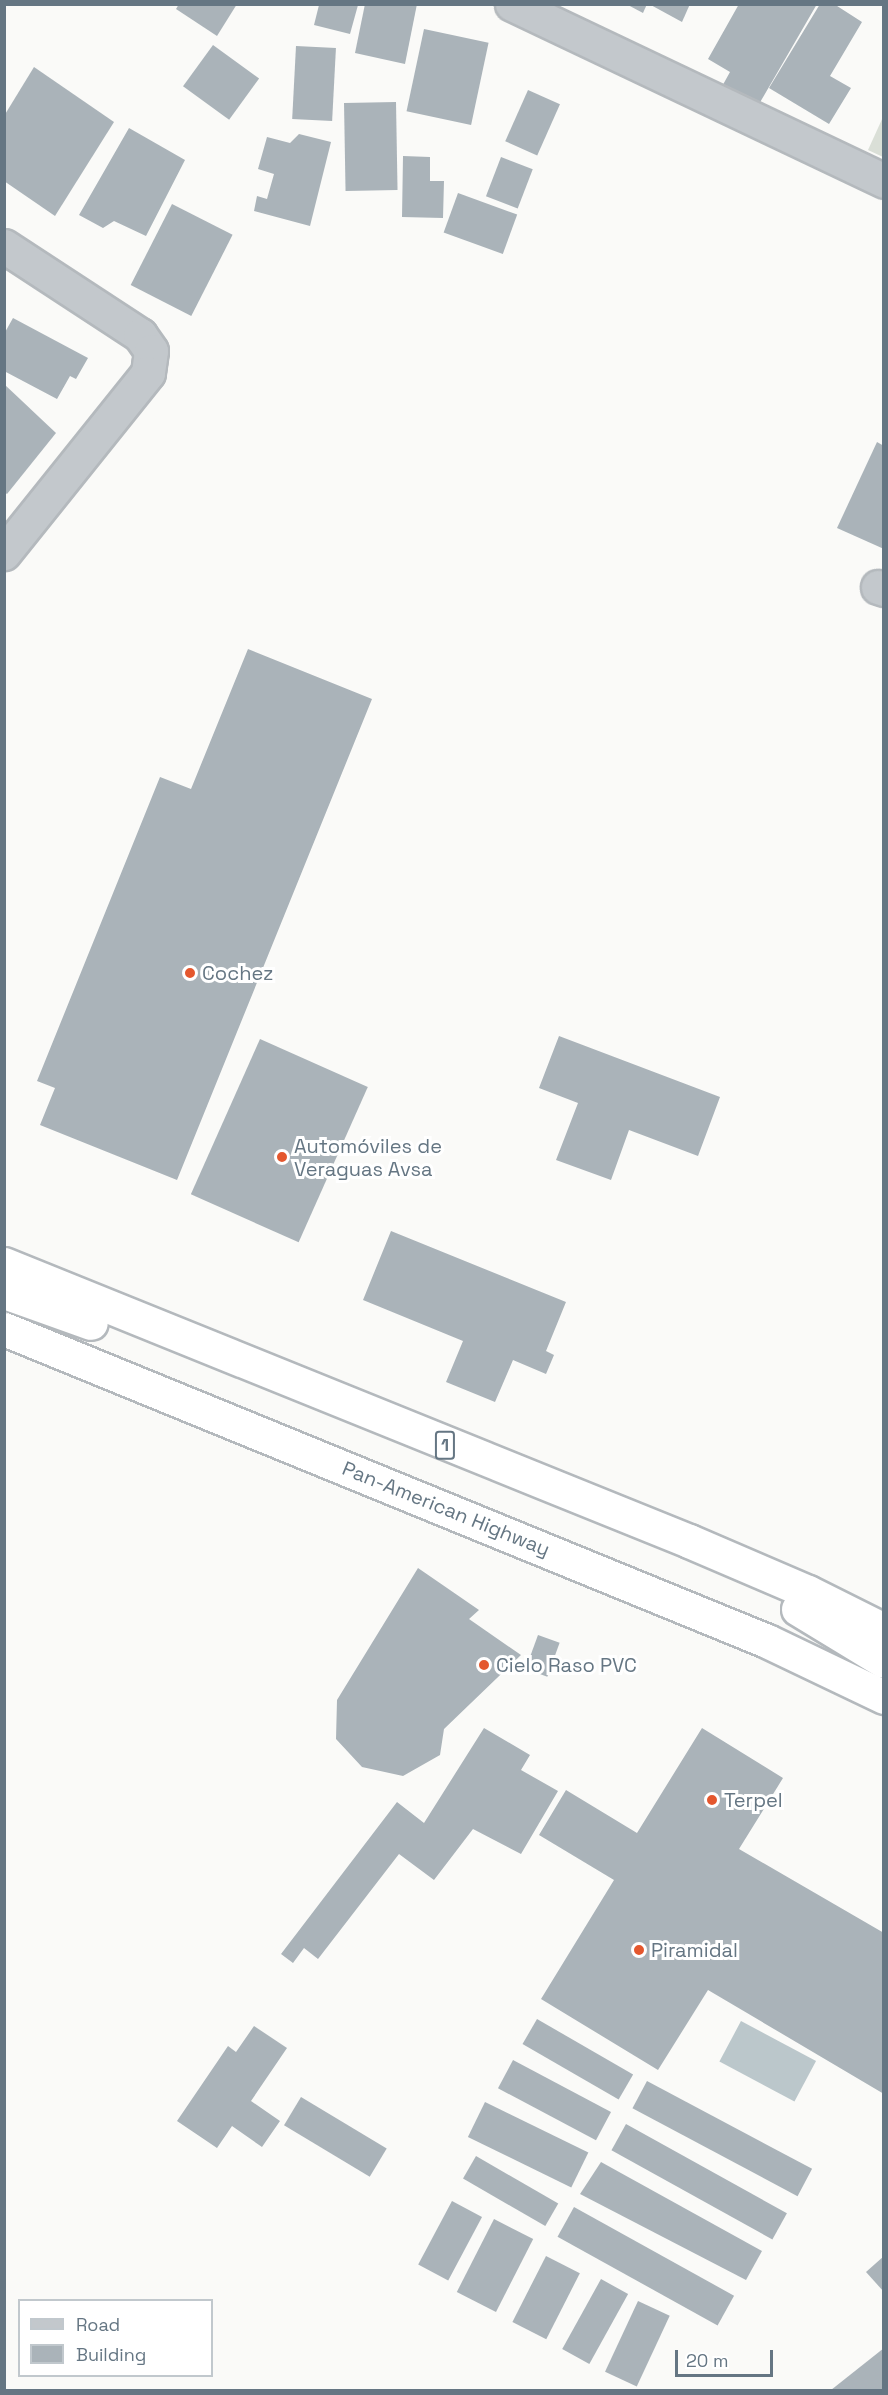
<!DOCTYPE html>
<html>
<head>
<meta charset="utf-8">
<style>
	body { margin:0 }
	#map { position:relative; width:888px; height:2395px; overflow:hidden; background:#fafaf8; font-family:"Space Grotesk",sans-serif }
	div>[style] { position:absolute }
	[style*='--x'] { left:calc(var(--x)*1px); top:calc(var(--y)*1px); width:calc(var(--w)*1px); rotate:calc(var(--a)*1deg) }
	.green>* { inset:0; background:#dadfd7 }
	.water>* { inset:0; background:#bbc7cb; transform-origin:0 0 }
	.building>* { inset:0; background:#aab3b9; transform-origin:0 0 }
	.roads { filter:drop-shadow(2px 0 #b4b9bd) drop-shadow(-2px 0 #b4b9bd) drop-shadow(0 2px #b4b9bd) drop-shadow(0 -2px #b4b9bd) }
	.minor>* { height:33px; margin:-16.5px; padding:0 16.5px; transform-origin:16.5px; border-radius:16.5px; background:#c3c8cc }
	.trunk>* { height:33px; margin:-16.5px; padding:0 16.5px; transform-origin:16.5px; border-radius:16.5px; background:#fff }
	.dots>* { width:16px; height:16px; translate:-50% -50%; box-sizing:border-box; border:3px solid #fff; border-radius:50% }
	span { translate:-50% -50%; white-space:nowrap; text-align:center; line-height:1.15; -webkit-text-stroke:6px #fff; paint-order:stroke }
	.shield-label span { padding:2px 4px; background:#fff; border:2px solid; border-radius:4px; -webkit-text-stroke-width:0 }
	.shield-label { font-size:18px; color:#657683; font-weight:700 }
	.poi-label { font-size:20px; color:#657683 }
	.left { translate:0 -50%; text-align:left }
	.street-label { font-size:20px; color:#657683 }
	.frame { position:absolute; inset:0; border:6px solid #657683; pointer-events:none }
	.legend { position:absolute; left:18px; top:2299px; width:195px; height:78px; box-sizing:border-box; background:#fff; border:2px solid #c1c8cd; margin:0; padding:8px 10px; list-style:none; font-size:18px; color:#657683 }
	.legend li { display:flex; align-items:center; gap:12px; height:30px }
	.legend b { width:30px; border:2px solid #c1c8cd }
	.scale { position:absolute; left:675px; top:2350px; width:98px; height:27px; box-sizing:border-box; border:3px solid #657683; border-top:0; padding-left:8px; font-size:18px; line-height:21px; white-space:nowrap; color:#657683; -webkit-text-stroke:4px #fff; paint-order:stroke }
</style>
</head>
<body>
<div id="map">
	<div class="green">
		<div style="clip-path:polygon(883px 117px,883px 157px,868px 150px)"></div>
	</div>
	<div class="water">
		<div style="left:741px;top:2021px;width:85px;height:46px;rotate:28deg"></div>
	</div>
	<div class="building">
		<div style="clip-path:polygon(179px 4px,237px 4px,217px 36px,176px 9px)"></div>
		<div style="clip-path:polygon(365px 4px,417px 4px,405px 64px,355px 53px)"></div>
		<div style="clip-path:polygon(626px 4px,647px 4px,643px 13px)"></div>
		<div style="clip-path:polygon(649px 4px,690px 4px,682px 22px)"></div>
		<div style="clip-path:polygon(739px 4px,817px 4px,755px 111px,720px 90px,730px 72px,708px 59px)"></div>
		<div style="clip-path:polygon(820px 4px,834px 4px,862px 22px,830px 76px,851px 88px,829px 124px,769px 88px)"></div>
		<div style="clip-path:polygon(319px 5px,358px 5px,350px 34px,314px 25px)"></div>
		<div style="left:424px;top:29px;width:66px;height:84px;rotate:12deg"></div>
		<div style="left:213px;top:45px;width:57px;height:51px;rotate:36deg"></div>
		<div style="left:296px;top:46px;width:40px;height:73px;rotate:3deg"></div>
		<div style="clip-path:polygon(34px 67px,114px 122px,55px 216px,4px 181px,4px 116px)"></div>
		<div style="left:528px;top:90px;width:35px;height:56px;rotate:24deg"></div>
		<div style="left:396px;top:102px;width:88px;height:52px;rotate:89deg"></div>
		<div style="clip-path:polygon(129px 128px,185px 160px,146px 236px,114px 221px,103px 228px,79px 215px)"></div>
		<div style="clip-path:polygon(299px 134px,331px 142px,310px 226px,254px 211px,257px 196px,267px 199px,274px 174px,258px 169px,267px 137px,290px 143px)"></div>
		<div style="clip-path:polygon(403px 156px,430px 157px,430px 181px,444px 181px,443px 218px,402px 217px)"></div>
		<div style="left:501px;top:157px;width:34px;height:42px;rotate:21deg"></div>
		<div style="left:458px;top:193px;width:63px;height:42px;rotate:20deg"></div>
		<div style="left:172px;top:204px;width:68px;height:91px;rotate:27deg"></div>
		<div style="clip-path:polygon(13px 318px,88px 358px,76px 379px,70px 376px,57px 399px,4px 371px,4px 334px)"></div>
		<div style="clip-path:polygon(4px 384px,56px 433px,7px 494px,4px 492px)"></div>
		<div style="clip-path:polygon(877px 442px,884px 446px,884px 549px,837px 528px)"></div>
		<div style="clip-path:polygon(248px 649px,372px 699px,177px 1180px,40px 1125px,55px 1088px,37px 1081px,160px 777px,191px 789px)"></div>
		<div style="clip-path:polygon(559px 1036px,720px 1097px,698px 1156px,629px 1130px,611px 1180px,556px 1160px,578px 1103px,539px 1088px)"></div>
		<div style="left:260px;top:1039px;width:118px;height:170px;rotate:24deg"></div>
		<div style="clip-path:polygon(391px 1231px,566px 1302px,546px 1351px,554px 1355px,546px 1374px,513px 1360px,495px 1402px,446px 1382px,463px 1341px,363px 1300px)"></div>
		<div style="clip-path:polygon(418px 1568px,479px 1610px,469px 1619px,521px 1655px,444px 1729px,440px 1755px,403px 1776px,362px 1767px,336px 1739px,337px 1700px)"></div>
		<div style="left:538px;top:1635px;width:23px;height:36px;rotate:20deg"></div>
		<div style="clip-path:polygon(484px 1728px,530px 1755px,521px 1770px,558px 1791px,521px 1854px,473px 1829px,434px 1880px,399px 1854px,318px 1959px,304px 1948px,293px 1963px,281px 1954px,397px 1802px,424px 1823px)"></div>
		<div style="clip-path:polygon(702px 1728px,783px 1778px,739px 1849px,884px 1933px,884px 2094px,708px 1990px,658px 2070px,541px 1999px,614px 1880px,539px 1835px,566px 1790px,637px 1833px)"></div>
		<div style="left:537px;top:2019px;width:111px;height:29px;rotate:30deg"></div>
		<div style="clip-path:polygon(254px 2026px,287px 2048px,251px 2101px,280px 2121px,262px 2147px,232px 2126px,217px 2148px,177px 2121px,228px 2046px,236px 2052px)"></div>
		<div style="left:513px;top:2060px;width:111px;height:32px;rotate:28deg"></div>
		<div style="left:647px;top:2081px;width:187px;height:31px;rotate:28deg"></div>
		<div style="left:301px;top:2097px;width:100px;height:33px;rotate:31deg"></div>
		<div style="left:485px;top:2102px;width:115px;height:39px;rotate:26deg"></div>
		<div style="left:626px;top:2124px;width:184px;height:30px;rotate:29deg"></div>
		<div style="left:476px;top:2156px;width:95px;height:26px;rotate:30deg"></div>
		<div style="clip-path:polygon(601px 2162px,762px 2251px,746px 2280px,580px 2194px)"></div>
		<div style="left:452px;top:2201px;width:34px;height:72px;rotate:28deg"></div>
		<div style="left:574px;top:2207px;width:183px;height:34px;rotate:29deg"></div>
		<div style="left:494px;top:2219px;width:44px;height:82px;rotate:27deg"></div>
		<div style="left:546px;top:2256px;width:38px;height:74px;rotate:27deg"></div>
		<div style="clip-path:polygon(884px 2256px,884px 2292px,866px 2272px)"></div>
		<div style="left:601px;top:2279px;width:31px;height:80px;rotate:29deg"></div>
		<div style="left:638px;top:2301px;width:35px;height:78px;rotate:25deg"></div>
		<div style="clip-path:polygon(884px 2348px,884px 2390px,831px 2390px)"></div>
	</div>
	<div class="roads">
		<div class="minor">
			<div style="--x:512;--y:4;--w:412;--a:25.4"></div>
			<div style="--x:4;--y:246;--w:163;--a:33.2"></div>
			<div style="--x:140;--y:335;--w:19;--a:55"></div>
			<div style="--x:151;--y:351;--w:22;--a:98"></div>
			<div style="--x:148;--y:373;--w:231;--a:128.7"></div>
			<div style="--x:878;--y:587;--w:6;--a:18"></div>
		</div>
		<div class="trunk">
			<div style="--x:4;--y:1264;--w:739;--a:22.02"></div>
			<div style="--x:689;--y:1541;--w:129;--a:23.2"></div>
			<div style="--x:808;--y:1592;--w:85;--a:26.6"></div>
			<div style="--x:4;--y:1292;--w:92;--a:19.6"></div>
			<div style="--x:4;--y:1329;--w:824;--a:22.24"></div>
			<div style="--x:767;--y:1641;--w:130;--a:25.6"></div>
			<div style="--x:798;--y:1609;--w:100;--a:31.2"></div>
		</div>
	</div>
	<div class="dots">
		<div style="left:190px;top:973px;background:#e4572e"></div>
		<div style="left:282px;top:1157px;background:#e4572e"></div>
		<div style="left:484px;top:1665px;background:#e4572e"></div>
		<div style="left:712px;top:1800px;background:#e4572e"></div>
		<div style="left:639px;top:1950px;background:#e4572e"></div>
	</div>
	<div class="shield-label">
		<span style="left:445px;top:1445px">1</span>
	</div>
	<div class="poi-label">
		<span class="left" style="left:202px;top:973px">Cochez</span>
		<span class="left" style="left:294px;top:1158px">Automóviles de<br>Veraguas Avsa</span>
		<span class="left" style="left:496px;top:1665px">Cielo Raso PVC</span>
		<span class="left" style="left:724px;top:1800px">Terpel</span>
		<span class="left" style="left:651px;top:1950px">Piramidal</span>
	</div>
	<div class="street-label">
		<span style="left:446px;top:1509px;rotate:22deg">Pan-American Highway</span>
	</div>
	<div class="frame"></div>
	<ul class="legend">
	<li><b style="height:8px;background:#c3c8cc"></b>Road</li>
	<li><b style="height:16px;background:#aab3b9"></b>Building</li>
	</ul>
	<div class="scale">20 m</div>
</div>
</body>
</html>
